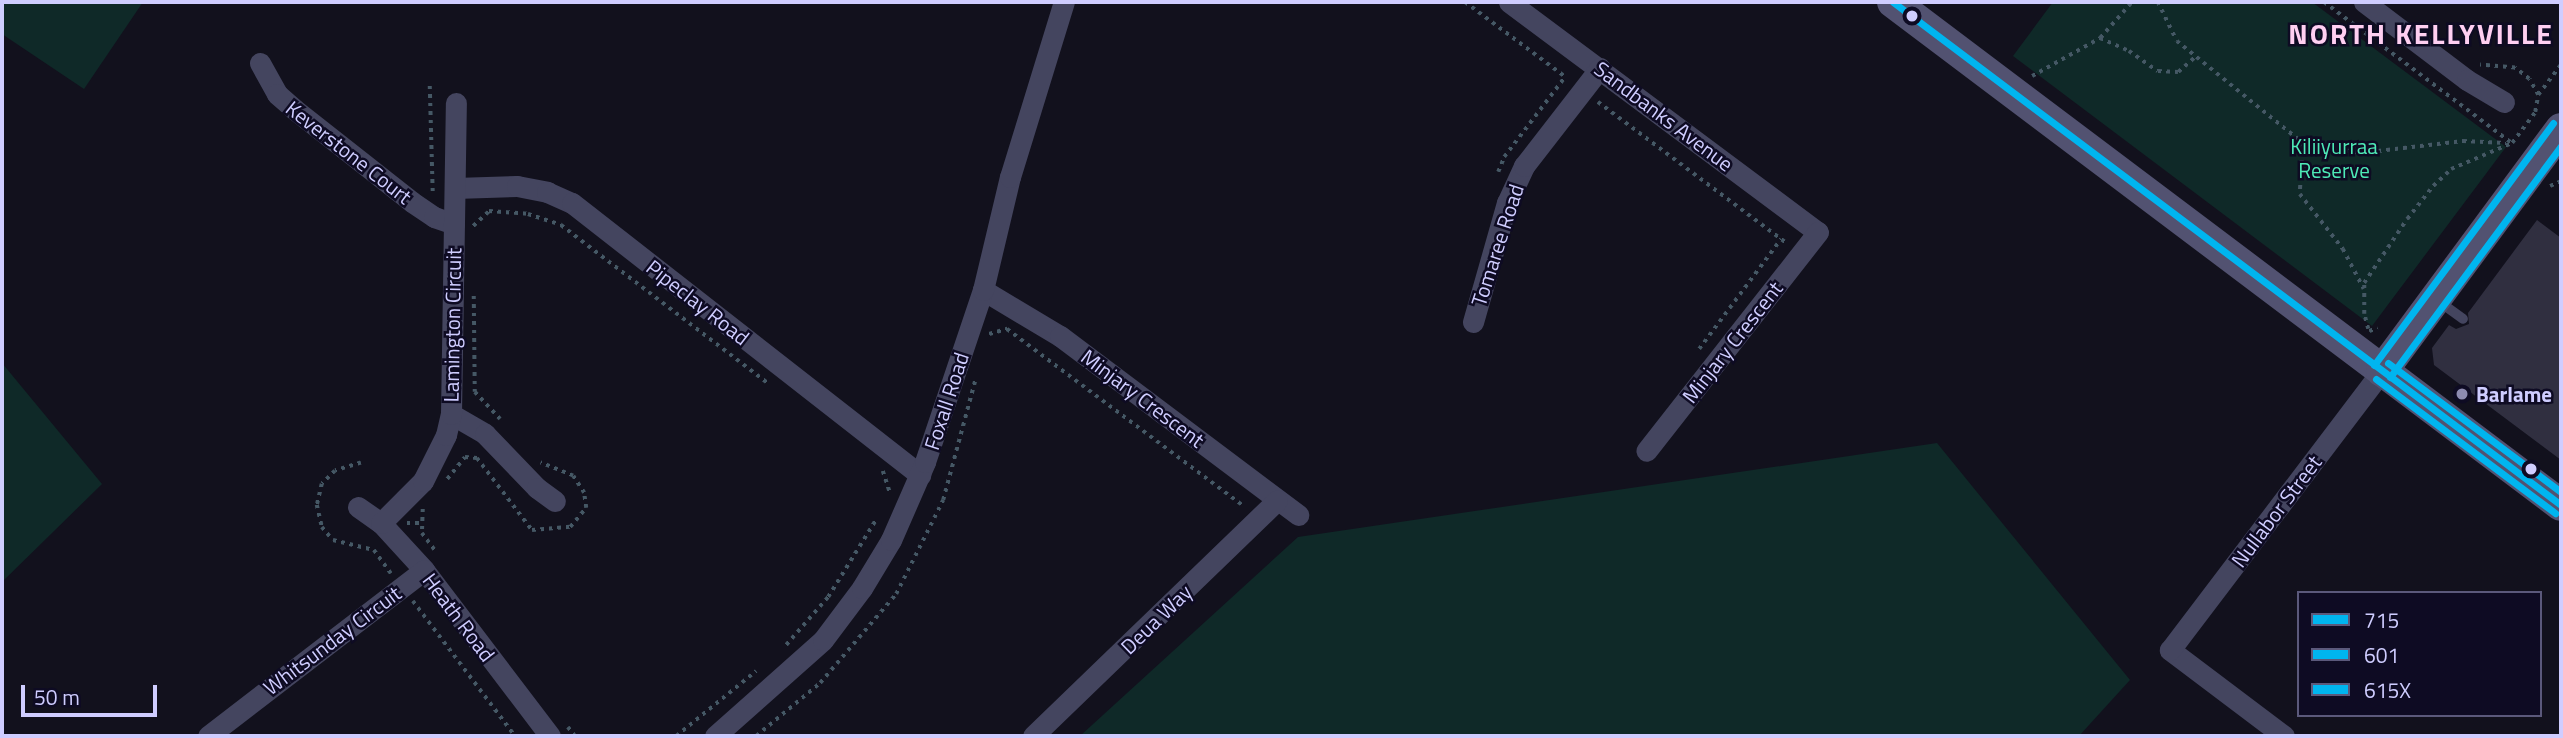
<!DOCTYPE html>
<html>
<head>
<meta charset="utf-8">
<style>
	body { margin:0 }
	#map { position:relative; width:2563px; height:738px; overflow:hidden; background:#12111d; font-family:"Titillium Web",sans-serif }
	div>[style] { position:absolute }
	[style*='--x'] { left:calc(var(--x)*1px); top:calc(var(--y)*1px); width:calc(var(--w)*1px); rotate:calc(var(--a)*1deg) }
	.green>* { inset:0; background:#0f2928 }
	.building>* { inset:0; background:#302f40 }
	.path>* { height:3.5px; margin-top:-1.75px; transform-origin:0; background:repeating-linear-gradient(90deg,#455865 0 3.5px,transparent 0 8.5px) }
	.lane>* { height:10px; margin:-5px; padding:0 5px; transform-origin:5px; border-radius:5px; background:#44455f }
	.street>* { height:21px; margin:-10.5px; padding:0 10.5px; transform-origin:10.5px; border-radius:10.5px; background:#44455f }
	.secondary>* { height:32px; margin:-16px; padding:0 16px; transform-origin:16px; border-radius:16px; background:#525271 }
	.bus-1>* { height:7px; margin:-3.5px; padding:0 3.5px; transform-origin:3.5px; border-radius:3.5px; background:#00b5ef }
	.bus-2>* { height:7px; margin:-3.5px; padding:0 3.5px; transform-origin:3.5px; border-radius:3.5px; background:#00b5ef }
	.bus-3>* { height:7px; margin:-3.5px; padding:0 3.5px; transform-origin:3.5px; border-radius:3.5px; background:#00b5ef }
	.dots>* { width:19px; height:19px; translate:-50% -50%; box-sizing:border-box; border:4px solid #0e0b23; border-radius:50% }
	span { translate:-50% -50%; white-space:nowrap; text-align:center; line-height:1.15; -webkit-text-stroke:5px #0e0b23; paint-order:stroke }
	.street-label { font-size:21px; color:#cfcdff }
	.park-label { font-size:21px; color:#4eeab7 }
	.poi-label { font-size:21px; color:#cfcdff; font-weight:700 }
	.left { translate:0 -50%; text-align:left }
	.district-label { font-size:28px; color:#ffcff1; font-weight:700; letter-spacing:2px }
	.frame { position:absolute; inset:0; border:4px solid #cfcdff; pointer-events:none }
	.legend { position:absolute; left:2297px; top:591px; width:245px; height:126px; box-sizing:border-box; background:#0e0b23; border:2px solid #5b597b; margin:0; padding:9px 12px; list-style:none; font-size:21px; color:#cfcdff }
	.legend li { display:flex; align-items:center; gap:14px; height:35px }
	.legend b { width:35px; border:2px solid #5b597b }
	.scale { position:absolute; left:21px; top:685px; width:136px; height:32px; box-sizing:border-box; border:4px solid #cfcdff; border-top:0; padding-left:9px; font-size:21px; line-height:24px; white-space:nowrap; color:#cfcdff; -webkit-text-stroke:5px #0e0b23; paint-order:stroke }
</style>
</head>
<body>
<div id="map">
	<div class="green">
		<div style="clip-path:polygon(2px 2px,143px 2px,84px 89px,2px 34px)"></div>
		<div style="clip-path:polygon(2053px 2px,2312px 2px,2506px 147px,2372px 326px,2013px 56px)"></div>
		<div style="clip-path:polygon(2px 363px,102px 484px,2px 582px)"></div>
		<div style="clip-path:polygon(1937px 443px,2130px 680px,2079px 736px,1080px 736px,1298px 537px)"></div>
	</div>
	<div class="building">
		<div style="clip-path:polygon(2537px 220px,2561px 238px,2561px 460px,2434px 365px,2432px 348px,2449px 325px,2456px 329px,2469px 324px,2468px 313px)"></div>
	</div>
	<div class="path">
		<div style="--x:1465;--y:2;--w:127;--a:36.7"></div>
		<div style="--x:2158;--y:2;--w:43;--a:64"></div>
		<div style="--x:2177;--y:41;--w:162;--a:39"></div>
		<div style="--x:2303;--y:143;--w:59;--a:9.8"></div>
		<div style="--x:2361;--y:153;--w:103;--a:-6.7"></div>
		<div style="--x:2463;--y:141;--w:43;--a:2.7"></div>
		<div style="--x:2324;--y:2;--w:235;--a:36.9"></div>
		<div style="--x:2100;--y:38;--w:32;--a:24"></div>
		<div style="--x:2129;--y:51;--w:35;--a:35"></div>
		<div style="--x:2158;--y:71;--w:20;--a:3"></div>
		<div style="--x:2178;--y:72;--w:23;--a:-41"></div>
		<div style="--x:2032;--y:76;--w:78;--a:-29.2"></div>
		<div style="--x:2100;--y:38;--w:48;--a:-48.4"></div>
		<div style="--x:430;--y:86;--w:107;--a:88.4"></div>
		<div style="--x:2538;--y:95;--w:38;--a:-53"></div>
		<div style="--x:1598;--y:102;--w:234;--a:36.8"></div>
		<div style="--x:2303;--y:143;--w:51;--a:93.4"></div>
		<div style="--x:2300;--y:194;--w:70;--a:52"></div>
		<div style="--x:2343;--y:249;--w:45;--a:62.3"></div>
		<div style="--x:1498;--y:172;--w:16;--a:-68"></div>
		<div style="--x:1504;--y:157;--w:101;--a:-52.7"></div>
		<div style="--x:2550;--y:186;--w:12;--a:-24"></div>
		<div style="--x:473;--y:226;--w:22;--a:-43"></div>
		<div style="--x:489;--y:211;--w:39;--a:4"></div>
		<div style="--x:528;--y:214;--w:35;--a:18"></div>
		<div style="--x:561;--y:225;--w:260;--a:37.4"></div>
		<div style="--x:474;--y:296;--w:96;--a:89.4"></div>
		<div style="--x:475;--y:392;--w:37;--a:47"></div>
		<div style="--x:2368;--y:329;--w:16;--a:-105"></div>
		<div style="--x:2364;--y:314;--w:31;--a:-90"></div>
		<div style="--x:2364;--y:283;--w:77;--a:-56.1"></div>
		<div style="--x:2407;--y:219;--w:42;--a:-51.8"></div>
		<div style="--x:2433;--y:186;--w:25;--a:-43"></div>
		<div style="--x:2451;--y:169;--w:66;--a:-23.1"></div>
		<div style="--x:2512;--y:143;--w:39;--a:-53"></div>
		<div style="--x:2535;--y:112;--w:17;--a:-80"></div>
		<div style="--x:2538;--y:95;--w:18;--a:-119"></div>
		<div style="--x:2529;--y:79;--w:18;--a:-142"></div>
		<div style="--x:2515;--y:68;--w:35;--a:-175"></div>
		<div style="--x:2369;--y:331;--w:9;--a:-18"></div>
		<div style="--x:989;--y:334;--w:19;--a:-16"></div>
		<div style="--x:1007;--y:329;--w:296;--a:36.8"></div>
		<div style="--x:1699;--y:349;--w:137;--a:-53.3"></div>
		<div style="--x:361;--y:463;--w:27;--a:163"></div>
		<div style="--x:335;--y:471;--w:18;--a:135"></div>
		<div style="--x:322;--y:484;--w:22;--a:103"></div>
		<div style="--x:317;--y:505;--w:23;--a:77"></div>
		<div style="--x:322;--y:527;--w:17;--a:50"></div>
		<div style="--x:333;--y:540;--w:42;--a:13.7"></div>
		<div style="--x:374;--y:550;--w:29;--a:54"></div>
		<div style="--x:883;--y:471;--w:23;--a:72"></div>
		<div style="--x:447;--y:479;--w:28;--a:-51"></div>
		<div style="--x:465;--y:457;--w:12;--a:5"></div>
		<div style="--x:477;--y:458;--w:91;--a:52.6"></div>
		<div style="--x:532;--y:530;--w:38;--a:-5"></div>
		<div style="--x:570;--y:527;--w:25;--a:-50"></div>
		<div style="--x:586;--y:508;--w:15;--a:-98"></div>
		<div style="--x:584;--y:493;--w:20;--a:-123"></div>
		<div style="--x:573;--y:476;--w:35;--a:-158"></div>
		<div style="--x:423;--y:509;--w:24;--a:92"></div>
		<div style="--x:422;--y:533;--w:25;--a:53"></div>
		<div style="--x:407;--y:523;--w:15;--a:0"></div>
		<div style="--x:413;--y:601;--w:169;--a:52.9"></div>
		<div style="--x:786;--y:645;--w:64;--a:-48.8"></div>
		<div style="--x:828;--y:597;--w:93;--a:-58.2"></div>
		<div style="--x:568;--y:727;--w:11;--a:52"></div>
		<div style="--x:676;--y:736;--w:103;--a:-39.1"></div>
		<div style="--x:756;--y:736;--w:83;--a:-39.6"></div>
		<div style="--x:820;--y:683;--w:117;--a:-49.5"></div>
		<div style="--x:896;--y:594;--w:105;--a:-63.4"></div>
		<div style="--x:943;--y:500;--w:127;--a:-75"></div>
	</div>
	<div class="lane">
		<div style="--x:2437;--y:300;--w:32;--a:36"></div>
	</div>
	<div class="street">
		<div style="--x:1509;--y:2;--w:385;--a:36.7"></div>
		<div style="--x:1818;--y:232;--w:278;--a:128.1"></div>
		<div style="--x:2364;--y:2;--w:129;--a:37.1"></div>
		<div style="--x:2467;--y:80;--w:43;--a:30.7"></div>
		<div style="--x:260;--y:63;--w:35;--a:61"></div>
		<div style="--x:277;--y:94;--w:23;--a:41"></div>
		<div style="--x:294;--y:109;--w:150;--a:38.2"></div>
		<div style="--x:412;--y:202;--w:27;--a:34"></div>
		<div style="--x:434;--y:217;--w:21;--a:19"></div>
		<div style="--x:455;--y:188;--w:62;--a:-1.8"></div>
		<div style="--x:517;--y:186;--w:31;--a:11"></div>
		<div style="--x:547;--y:192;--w:27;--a:24"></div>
		<div style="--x:572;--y:203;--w:442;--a:38"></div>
		<div style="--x:983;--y:290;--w:90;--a:30.9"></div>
		<div style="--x:1060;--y:336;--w:298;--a:36.9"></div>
		<div style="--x:1473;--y:322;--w:124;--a:-74.1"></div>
		<div style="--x:1507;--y:203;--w:41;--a:-65.3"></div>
		<div style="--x:1524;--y:166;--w:124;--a:-52.2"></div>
		<div style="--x:451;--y:414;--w:39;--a:30"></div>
		<div style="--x:485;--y:434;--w:75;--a:46.1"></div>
		<div style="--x:537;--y:488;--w:22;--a:36"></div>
		<div style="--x:358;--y:507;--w:28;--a:35"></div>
		<div style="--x:381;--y:523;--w:64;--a:47.5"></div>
		<div style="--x:424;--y:570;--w:208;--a:52.8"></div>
		<div style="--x:381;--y:523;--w:59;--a:-45"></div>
		<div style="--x:423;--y:481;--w:51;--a:-63.4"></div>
		<div style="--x:446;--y:435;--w:22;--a:-77"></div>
		<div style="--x:451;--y:414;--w:311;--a:-89.1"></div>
		<div style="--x:208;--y:736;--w:272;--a:-37.5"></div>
		<div style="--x:715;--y:736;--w:144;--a:-41.6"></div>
		<div style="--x:823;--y:640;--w:65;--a:-53.1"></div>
		<div style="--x:862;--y:588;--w:56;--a:-58.9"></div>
		<div style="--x:891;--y:540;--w:85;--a:-66.4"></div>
		<div style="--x:925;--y:462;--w:182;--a:-71.4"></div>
		<div style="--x:983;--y:290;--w:116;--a:-76.6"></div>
		<div style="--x:1010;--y:177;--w:183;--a:-72.9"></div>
		<div style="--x:1033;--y:736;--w:339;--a:-44"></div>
		<div style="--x:2284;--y:736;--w:143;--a:-143"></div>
		<div style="--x:2170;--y:650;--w:350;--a:-52.8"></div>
	</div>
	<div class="secondary">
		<div style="--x:1893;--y:2;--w:836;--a:36.98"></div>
		<div style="--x:2382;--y:371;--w:301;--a:-53.5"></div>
	</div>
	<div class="bus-1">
		<div style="--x:1893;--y:2;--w:836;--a:36.98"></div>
	</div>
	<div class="bus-2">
		<div style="--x:2390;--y:377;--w:287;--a:-53.5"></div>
		<div style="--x:2376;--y:379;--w:224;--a:36.8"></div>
	</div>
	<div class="bus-3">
		<div style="--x:2388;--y:363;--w:216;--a:36.7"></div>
		<div style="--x:2374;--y:365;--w:301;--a:-53.5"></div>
	</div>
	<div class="dots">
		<div style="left:1912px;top:16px;background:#cfcdff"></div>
		<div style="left:2462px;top:394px;background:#8d8bb0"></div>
		<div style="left:2531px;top:469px;background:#cfcdff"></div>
	</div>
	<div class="street-label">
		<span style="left:1664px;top:116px;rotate:37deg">Sandbanks Avenue</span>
		<span style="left:349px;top:152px;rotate:38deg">Keverstone Court</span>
		<span style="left:1497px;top:245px;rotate:-72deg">Tomaree Road</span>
		<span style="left:698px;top:302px;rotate:38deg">Pipeclay Road</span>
		<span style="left:452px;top:325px;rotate:-89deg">Lamington Circuit</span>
		<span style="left:1732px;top:342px;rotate:-52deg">Minjary Crescent</span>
		<span style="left:1143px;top:398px;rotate:37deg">Minjary Crescent</span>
		<span style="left:946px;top:401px;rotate:-72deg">Foxall Road</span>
		<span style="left:2276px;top:511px;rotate:-53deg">Nullabor Street</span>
		<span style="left:459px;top:617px;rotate:53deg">Heath Road</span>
		<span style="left:1156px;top:619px;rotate:-44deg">Deua Way</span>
		<span style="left:332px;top:640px;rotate:-37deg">Whitsunday Circuit</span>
	</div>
	<div class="park-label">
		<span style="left:2334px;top:158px">Kiliiyurraa<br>Reserve</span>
	</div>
	<div class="poi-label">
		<span class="left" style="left:2476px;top:394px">Barlame</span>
	</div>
	<div class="district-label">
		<span style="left:2421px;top:34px">NORTH KELLYVILLE</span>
	</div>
	<div class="frame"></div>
	<ul class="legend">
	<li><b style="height:9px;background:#00b5ef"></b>715</li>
	<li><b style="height:9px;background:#00b5ef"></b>601</li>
	<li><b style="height:9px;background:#00b5ef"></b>615X</li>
	</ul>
	<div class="scale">50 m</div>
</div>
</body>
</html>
